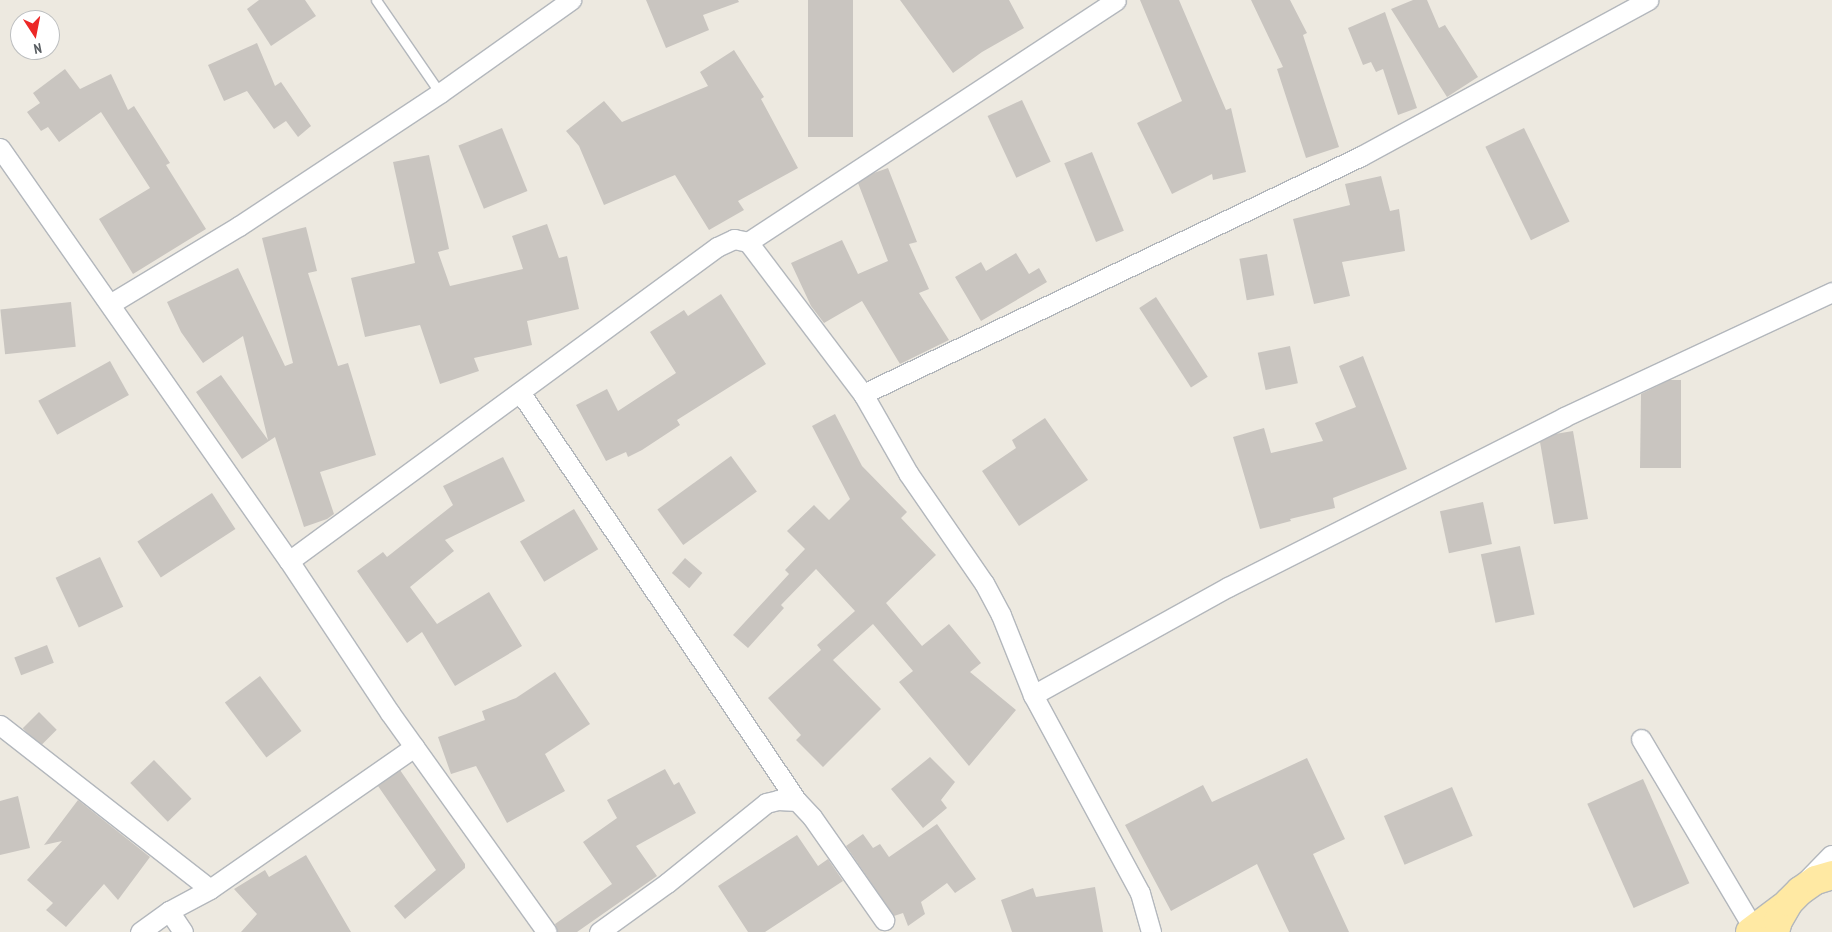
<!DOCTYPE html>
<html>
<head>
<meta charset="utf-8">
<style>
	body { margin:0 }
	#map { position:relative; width:1832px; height:932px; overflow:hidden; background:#ede9e0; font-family:"PT Sans Narrow",sans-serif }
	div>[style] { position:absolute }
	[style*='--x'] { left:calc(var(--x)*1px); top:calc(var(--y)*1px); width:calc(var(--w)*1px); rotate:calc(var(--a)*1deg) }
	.building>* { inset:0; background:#c9c5c0; transform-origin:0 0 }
	.roads { filter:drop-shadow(1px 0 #b3b7bc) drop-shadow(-1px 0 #b3b7bc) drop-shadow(0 1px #b3b7bc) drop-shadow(0 -1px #b3b7bc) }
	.service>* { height:9px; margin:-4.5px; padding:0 4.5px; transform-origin:4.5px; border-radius:4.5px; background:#fff }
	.minor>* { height:19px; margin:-9.5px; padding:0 9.5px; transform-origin:9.5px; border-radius:9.5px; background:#fff }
	.tertiary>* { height:22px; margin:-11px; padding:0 11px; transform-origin:11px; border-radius:11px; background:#fff }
	.primary>* { height:28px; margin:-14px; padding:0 14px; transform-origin:14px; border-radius:14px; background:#ffe9a3 }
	span { translate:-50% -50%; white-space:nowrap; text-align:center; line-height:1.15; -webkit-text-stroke:4px #fff; paint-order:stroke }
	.north { position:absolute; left:10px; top:10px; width:50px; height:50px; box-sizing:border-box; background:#fff; border:1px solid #bdbfc0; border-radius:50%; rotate:169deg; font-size:14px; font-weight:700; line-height:20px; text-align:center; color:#595e62 }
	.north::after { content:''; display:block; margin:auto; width:18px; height:22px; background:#ec2827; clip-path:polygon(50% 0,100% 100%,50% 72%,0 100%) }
</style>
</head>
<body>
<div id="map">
	<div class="building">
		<div style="clip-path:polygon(259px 0,305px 0,316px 16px,271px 46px,247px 9px)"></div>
		<div style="clip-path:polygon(646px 0,738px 0,739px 2px,703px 15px,709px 30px,666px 48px)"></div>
		<div style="left:808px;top:0;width:45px;height:137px"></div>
		<div style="clip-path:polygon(900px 0,1009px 0,1024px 28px,982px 52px,953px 73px)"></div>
		<div style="clip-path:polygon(1140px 0,1179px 0,1226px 110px,1231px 108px,1246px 172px,1213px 180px,1212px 174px,1172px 194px,1137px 123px,1182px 101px)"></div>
		<div style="clip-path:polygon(1251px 0,1290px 0,1307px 33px,1303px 35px,1339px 147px,1306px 158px,1277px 69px,1283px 67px)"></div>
		<div style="clip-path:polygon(1413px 0,1427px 0,1439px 28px,1445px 25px,1478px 77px,1447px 97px,1391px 9px)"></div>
		<div style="clip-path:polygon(1385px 12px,1417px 108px,1398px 115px,1383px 69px,1376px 72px,1371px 62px,1363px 65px,1348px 28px)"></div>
		<div style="clip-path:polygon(257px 43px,275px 86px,281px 82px,311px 126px,298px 137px,286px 121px,274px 129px,247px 91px,224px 101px,208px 65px)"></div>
		<div style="clip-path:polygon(734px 50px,764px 97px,761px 99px,798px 168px,738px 201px,744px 210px,709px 230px,675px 175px,604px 205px,579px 146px,566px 131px,604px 101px,622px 122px,708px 86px,700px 72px)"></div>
		<div style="clip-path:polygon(65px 69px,80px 89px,111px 74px,128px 110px,134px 106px,170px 163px,166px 165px,206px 229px,133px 274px,99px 219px,150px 188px,101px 112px,59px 142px,48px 127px,41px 131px,27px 112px,40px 103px,33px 93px)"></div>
		<div style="left:1022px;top:100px;width:68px;height:38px;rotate:65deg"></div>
		<div style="left:502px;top:128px;width:68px;height:47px;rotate:68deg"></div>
		<div style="left:1524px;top:128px;width:104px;height:43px;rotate:64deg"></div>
		<div style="left:1092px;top:152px;width:85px;height:30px;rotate:68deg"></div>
		<div style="clip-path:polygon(429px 155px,449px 249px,438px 252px,450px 286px,523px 269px,512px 236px,547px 224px,559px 258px,567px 256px,579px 309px,527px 321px,532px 345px,474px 358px,479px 371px,440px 384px,420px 325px,365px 337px,351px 278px,415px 263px,393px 162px)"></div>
		<div style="clip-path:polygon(888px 168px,917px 242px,909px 244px,929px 289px,919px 293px,949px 340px,900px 364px,862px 301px,824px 323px,811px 306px,791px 263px,842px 240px,858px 274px,888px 261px,858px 183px,871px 174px)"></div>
		<div style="clip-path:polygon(1381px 176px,1390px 211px,1399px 209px,1405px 251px,1342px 262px,1350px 296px,1314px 304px,1293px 219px,1350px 205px,1345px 184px)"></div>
		<div style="clip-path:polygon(306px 227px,317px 271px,308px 273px,338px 366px,348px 363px,376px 455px,320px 472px,334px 514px,327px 519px,304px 527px,275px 437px,242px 459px,196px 392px,221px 375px,268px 440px,243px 336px,203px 363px,181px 332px,167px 302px,238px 268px,285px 366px,293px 363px,262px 238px)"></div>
		<div style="clip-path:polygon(1016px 253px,1029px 274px,1039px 268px,1047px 282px,981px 321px,955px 277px,981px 262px,986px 271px)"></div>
		<div style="left:1267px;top:254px;width:42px;height:28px;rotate:80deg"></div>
		<div style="clip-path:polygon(721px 294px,766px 364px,677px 420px,680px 425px,642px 450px,628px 457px,626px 452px,606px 461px,576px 405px,607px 389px,618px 411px,676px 373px,650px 332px,684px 310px,688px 316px)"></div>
		<div style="left:1156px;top:297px;width:95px;height:20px;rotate:57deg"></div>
		<div style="left:71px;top:302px;width:45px;height:71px;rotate:84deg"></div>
		<div style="left:1290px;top:346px;width:38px;height:33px;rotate:78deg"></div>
		<div style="clip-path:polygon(1363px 356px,1407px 469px,1333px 498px,1335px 508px,1290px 519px,1291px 521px,1260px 529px,1233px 437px,1264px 428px,1271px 453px,1323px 441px,1315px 423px,1356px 407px,1339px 366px)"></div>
		<div style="left:110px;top:361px;width:39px;height:82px;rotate:61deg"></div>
		<div style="clip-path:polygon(1669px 380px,1681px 380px,1681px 468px,1640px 468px,1641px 394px)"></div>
		<div style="clip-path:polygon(835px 414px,862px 466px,907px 512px,901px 518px,936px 555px,886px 603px,922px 646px,949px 624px,981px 663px,970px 672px,1016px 710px,969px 766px,899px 682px,913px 671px,873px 624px,833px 660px,881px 709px,823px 767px,796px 740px,801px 735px,768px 698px,821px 650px,817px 645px,855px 611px,816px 569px,781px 605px,784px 608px,748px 648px,733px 635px,789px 574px,785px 570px,805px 549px,787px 531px,814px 505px,829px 520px,850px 499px,812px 426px)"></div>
		<div style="clip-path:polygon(1045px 418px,1088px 480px,1019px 526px,982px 471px,1016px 448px,1012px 440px)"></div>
		<div style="clip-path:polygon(1573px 431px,1588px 519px,1554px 524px,1540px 442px,1555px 434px)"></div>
		<div style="left:731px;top:456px;width:44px;height:91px;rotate:54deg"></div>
		<div style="clip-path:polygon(503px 457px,525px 501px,445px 540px,454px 551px,410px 587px,437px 624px,489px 592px,522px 646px,455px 686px,422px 632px,407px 643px,357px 571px,383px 552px,387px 557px,453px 505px,443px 486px)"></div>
		<div style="left:212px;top:493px;width:43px;height:89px;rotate:57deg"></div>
		<div style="left:1483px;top:502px;width:43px;height:44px;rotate:78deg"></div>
		<div style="left:574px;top:509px;width:47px;height:63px;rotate:59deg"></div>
		<div style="left:1520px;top:546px;width:70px;height:40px;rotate:78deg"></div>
		<div style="left:100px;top:557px;width:55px;height:49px;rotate:65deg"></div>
		<div style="left:685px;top:558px;width:23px;height:20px;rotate:41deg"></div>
		<div style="left:47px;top:645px;width:19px;height:35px;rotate:69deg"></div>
		<div style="clip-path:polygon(555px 672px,590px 724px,545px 754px,565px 791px,507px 823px,476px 766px,451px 774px,438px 737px,485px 720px,482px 711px,516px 698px)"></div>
		<div style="left:260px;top:676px;width:69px;height:44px;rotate:53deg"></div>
		<div style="left:39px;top:712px;width:25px;height:23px;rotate:45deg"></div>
		<div style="clip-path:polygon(930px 757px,955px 782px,941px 800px,947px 808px,923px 828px,891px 789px)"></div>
		<div style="clip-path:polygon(1307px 758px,1345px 839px,1313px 854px,1349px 932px,1289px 932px,1257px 864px,1171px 911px,1125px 825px,1203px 785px,1212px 802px)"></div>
		<div style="left:154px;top:760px;width:54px;height:33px;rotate:46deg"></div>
		<div style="clip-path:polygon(665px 769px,674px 785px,679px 782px,696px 813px,636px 846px,657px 876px,577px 932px,558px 932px,555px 924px,612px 884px,583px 842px,617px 818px,607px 800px)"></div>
		<div style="clip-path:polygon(400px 770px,465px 864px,465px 868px,405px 919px,394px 906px,436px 870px,378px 786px)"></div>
		<div style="left:1643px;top:779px;width:114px;height:61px;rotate:66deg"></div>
		<div style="left:1452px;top:787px;width:53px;height:74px;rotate:67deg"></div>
		<div style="clip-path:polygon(18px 796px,30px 848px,0 855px,0 801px)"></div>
		<div style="clip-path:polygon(78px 800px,150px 857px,118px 900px,104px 884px,66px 927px,46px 910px,53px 903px,27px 880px,62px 841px,44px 845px)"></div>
		<div style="clip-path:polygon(937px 824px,976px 879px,955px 893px,947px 883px,921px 902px,925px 914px,908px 926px,903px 913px,894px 916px,846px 846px,863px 834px,873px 848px,880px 844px,889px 857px)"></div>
		<div style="clip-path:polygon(797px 835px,818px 866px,828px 859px,843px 881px,765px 932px,748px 932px,718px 886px)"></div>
		<div style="clip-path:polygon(306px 855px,351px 932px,241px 932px,257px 914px,234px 889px,265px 870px,269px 877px)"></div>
		<div style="clip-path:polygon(1095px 887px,1103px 932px,1012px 932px,1001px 900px,1033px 888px,1036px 897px)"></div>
	</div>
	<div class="roads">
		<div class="service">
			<div style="--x:376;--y:0;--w:113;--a:55.5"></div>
		</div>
		<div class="minor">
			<div style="--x:0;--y:148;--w:504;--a:55.02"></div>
			<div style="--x:289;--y:561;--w:182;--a:56.4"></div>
			<div style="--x:390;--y:713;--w:269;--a:54.4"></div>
			<div style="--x:748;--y:242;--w:440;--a:-33.3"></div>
			<div style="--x:110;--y:304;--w:151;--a:-31.2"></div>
			<div style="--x:239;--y:226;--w:241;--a:-33.5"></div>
			<div style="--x:440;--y:93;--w:161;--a:-35.4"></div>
			<div style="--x:520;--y:392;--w:494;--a:55.9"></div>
			<div style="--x:863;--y:394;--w:552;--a:-25.54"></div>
			<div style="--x:1361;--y:156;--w:327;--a:-28.5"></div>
			<div style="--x:289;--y:561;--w:531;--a:-36.27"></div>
			<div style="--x:717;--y:247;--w:19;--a:-25"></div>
			<div style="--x:734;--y:239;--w:14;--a:12"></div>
			<div style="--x:748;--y:242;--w:191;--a:52.9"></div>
			<div style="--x:863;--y:394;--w:91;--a:60.3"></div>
			<div style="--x:908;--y:473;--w:134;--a:55.4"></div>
			<div style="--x:984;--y:583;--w:36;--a:62"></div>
			<div style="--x:1001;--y:615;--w:86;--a:68.2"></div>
			<div style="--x:1033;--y:695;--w:225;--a:61.6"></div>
			<div style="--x:1140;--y:893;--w:41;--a:74.2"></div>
			<div style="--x:1033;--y:695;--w:223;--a:-29"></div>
			<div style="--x:1228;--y:587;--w:377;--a:-26.8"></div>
			<div style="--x:1564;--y:417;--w:296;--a:-25"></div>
			<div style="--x:0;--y:725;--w:266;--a:38"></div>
			<div style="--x:1641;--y:739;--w:221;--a:59.3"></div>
			<div style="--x:169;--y:911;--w:25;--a:56"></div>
			<div style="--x:140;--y:932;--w:36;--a:-36"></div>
			<div style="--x:169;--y:911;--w:47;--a:-28.2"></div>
			<div style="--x:210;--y:889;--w:249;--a:-34.8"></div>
			<div style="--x:599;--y:932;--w:84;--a:-35.8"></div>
			<div style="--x:667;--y:883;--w:127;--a:-38.9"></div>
			<div style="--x:766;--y:803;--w:12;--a:-14"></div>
			<div style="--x:778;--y:800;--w:19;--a:3"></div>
			<div style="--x:797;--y:801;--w:22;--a:47"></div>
			<div style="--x:812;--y:817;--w:126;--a:55"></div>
		</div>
		<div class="tertiary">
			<div style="--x:1807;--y:883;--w:36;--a:-46"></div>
		</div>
		<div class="primary">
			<div style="--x:1750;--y:932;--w:45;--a:-36.9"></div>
			<div style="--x:1775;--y:932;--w:11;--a:-75"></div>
			<div style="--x:1778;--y:921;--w:22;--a:-60"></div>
			<div style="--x:1789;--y:902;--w:16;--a:-45"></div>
			<div style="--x:1800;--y:891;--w:19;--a:-35"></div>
			<div style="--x:1816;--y:880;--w:17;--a:-17"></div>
		</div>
	</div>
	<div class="north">N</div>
</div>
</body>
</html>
